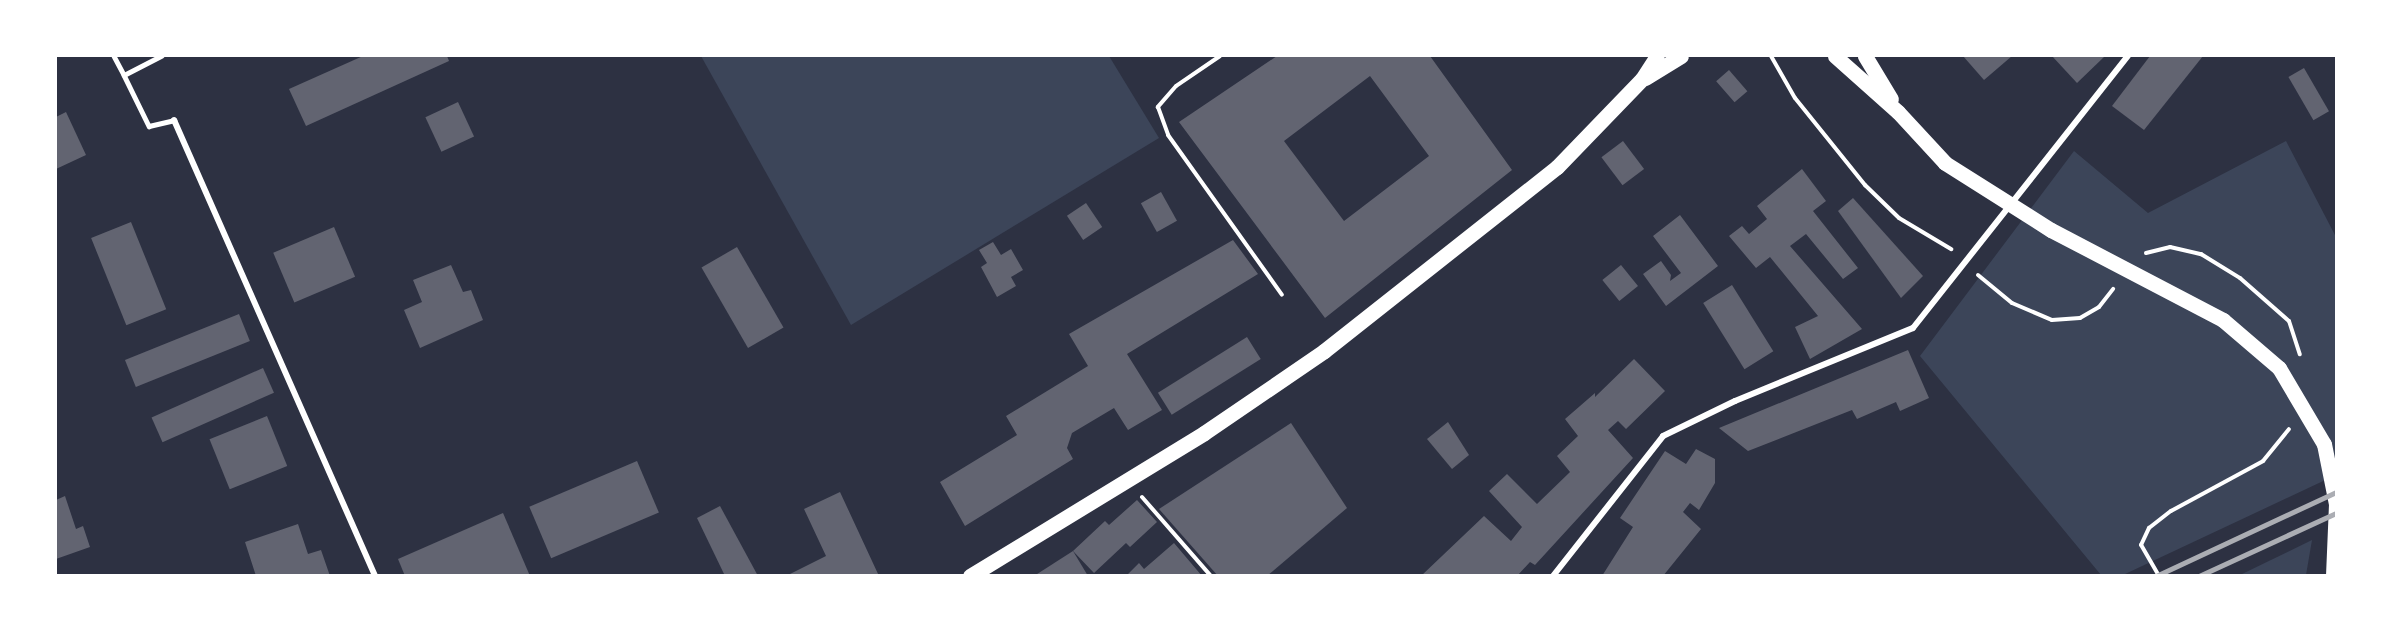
<!DOCTYPE html>
<html>
<head>
<meta charset="utf-8">
<style>
	body { margin:0 }
	#map { position:relative; width:2392px; height:631px; overflow:hidden; background:#2d3142; font-family:"Varela Round",sans-serif }
	div>[style] { position:absolute }
	[style*='--x'] { left:calc(var(--x)*1px); top:calc(var(--y)*1px); width:calc(var(--w)*1px); rotate:calc(var(--a)*1deg) }
	.green>* { inset:0; background:#3c4559 }
	.building>* { inset:0; background:#626471; transform-origin:0 0 }
	.path>* { height:4px; margin:-2px; padding:0 2px; transform-origin:2px; border-radius:2px; background:#fff }
	.service>* { height:4.5px; margin:-2.25px; padding:0 2.25px; transform-origin:2.25px; border-radius:2.25px; background:#fff }
	.minor>* { height:6px; margin:-3px; padding:0 3px; transform-origin:3px; border-radius:3px; background:#fff }
	.primary>* { height:15px; margin:-7.5px; padding:0 7.5px; transform-origin:7.5px; border-radius:7.5px; background:#fff }
	.rail>* { height:4.5px; margin:-2.25px; padding:0 2.25px; transform-origin:2.25px; border-radius:2.25px; background:#abadb3 }
	span { translate:-50% -50%; white-space:nowrap; text-align:center; line-height:1.15; -webkit-text-stroke:4.5px #fff; paint-order:stroke }
	.frame { position:absolute; inset:0; border:57px solid #fff; pointer-events:none }
</style>
</head>
<body>
<div id="map">
	<div class="green">
		<div style="clip-path:polygon(701px 56px,1109px 56px,1159px 138px,851px 325px)"></div>
		<div style="clip-path:polygon(2286px 141px,2336px 237px,2336px 475px,2123px 575px,2101px 575px,1920px 356px,2074px 151px,2148px 213px)"></div>
		<div style="clip-path:polygon(2312px 540px,2306px 575px,2240px 575px)"></div>
	</div>
	<div class="building">
		<div style="clip-path:polygon(363px 56px,447px 56px,449px 61px,306px 126px,289px 89px)"></div>
		<div style="clip-path:polygon(evenodd,1277px 56px,1430px 56px,1512px 170px,1325px 318px,1179px 122px,1277px 56px,1370px 76px,1429px 156px,1344px 221px,1284px 141px,1370px 76px)"></div>
		<div style="clip-path:polygon(1963px 56px,2012px 56px,1984px 80px)"></div>
		<div style="clip-path:polygon(2052px 56px,2103px 56px,2104px 57px,2077px 83px)"></div>
		<div style="clip-path:polygon(2150px 56px,2203px 56px,2144px 130px,2112px 106px)"></div>
		<div style="left:2304px;top:68px;width:50px;height:18px;rotate:60deg"></div>
		<div style="left:1729px;top:70px;width:28px;height:17px;rotate:49deg"></div>
		<div style="left:458px;top:102px;width:38px;height:36px;rotate:65deg"></div>
		<div style="clip-path:polygon(66px 112px,86px 155px,56px 169px,56px 117px)"></div>
		<div style="left:1623px;top:141px;width:35px;height:27px;rotate:53deg"></div>
		<div style="clip-path:polygon(1802px 169px,1826px 201px,1813px 211px,1858px 268px,1843px 279px,1806px 234px,1790px 246px,1862px 329px,1810px 359px,1795px 327px,1818px 316px,1770px 257px,1756px 268px,1729px 236px,1742px 226px,1749px 234px,1767px 219px,1757px 206px)"></div>
		<div style="left:1161px;top:192px;width:33px;height:23px;rotate:61deg"></div>
		<div style="clip-path:polygon(1853px 198px,1923px 276px,1901px 298px,1838px 211px)"></div>
		<div style="left:1086px;top:203px;width:29px;height:23px;rotate:56deg"></div>
		<div style="clip-path:polygon(1680px 215px,1718px 266px,1666px 306px,1643px 274px,1661px 261px,1671px 275px,1670px 281px,1681px 273px,1653px 236px)"></div>
		<div style="left:131px;top:222px;width:94px;height:43px;rotate:68deg"></div>
		<div style="left:334px;top:227px;width:54px;height:66px;rotate:67deg"></div>
		<div style="clip-path:polygon(1233px 240px,1258px 274px,1127px 354px,1162px 410px,1128px 430px,1114px 408px,1072px 433px,1067px 448px,1073px 459px,965px 526px,940px 482px,1017px 435px,1006px 416px,1088px 366px,1069px 334px)"></div>
		<div style="clip-path:polygon(993px 242px,1001px 255px,1011px 249px,1023px 270px,1011px 277px,1016px 286px,997px 297px,981px 267px,987px 263px,979px 250px)"></div>
		<div style="left:737px;top:247px;width:93px;height:41px;rotate:60deg"></div>
		<div style="clip-path:polygon(451px 265px,463px 292px,471px 290px,483px 320px,420px 348px,404px 310px,422px 302px,413px 280px)"></div>
		<div style="left:1621px;top:265px;width:27px;height:24px;rotate:51deg"></div>
		<div style="left:1732px;top:285px;width:78px;height:34px;rotate:58deg"></div>
		<div style="left:239px;top:314px;width:29px;height:123px;rotate:68deg"></div>
		<div style="left:1247px;top:337px;width:26px;height:105px;rotate:58deg"></div>
		<div style="clip-path:polygon(1908px 350px,1929px 398px,1900px 411px,1896px 402px,1857px 419px,1852px 410px,1748px 451px,1719px 428px)"></div>
		<div style="clip-path:polygon(1634px 359px,1665px 391px,1626px 429px,1618px 421px,1608px 430px,1633px 458px,1535px 565px,1530px 562px,1517px 576px,1421px 576px,1484px 516px,1511px 541px,1522px 527px,1489px 491px,1507px 474px,1537px 504px,1570px 472px,1557px 456px,1578px 436px,1565px 419px,1595px 393px,1595px 397px)"></div>
		<div style="left:263px;top:368px;width:27px;height:122px;rotate:66deg"></div>
		<div style="left:267px;top:416px;width:54px;height:62px;rotate:68deg"></div>
		<div style="clip-path:polygon(1448px 422px,1469px 455px,1452px 469px,1427px 439px)"></div>
		<div style="clip-path:polygon(1291px 423px,1347px 508px,1267px 576px,1218px 576px,1159px 509px)"></div>
		<div style="clip-path:polygon(1696px 449px,1715px 459px,1715px 483px,1699px 510px,1690px 503px,1683px 512px,1701px 529px,1663px 576px,1602px 576px,1633px 527px,1620px 518px,1665px 451px,1686px 464px)"></div>
		<div style="left:637px;top:461px;width:56px;height:117px;rotate:67deg"></div>
		<div style="clip-path:polygon(840px 492px,879px 576px,786px 576px,826px 556px,804px 509px)"></div>
		<div style="clip-path:polygon(65px 496px,76px 529px,83px 526px,90px 547px,56px 559px,56px 500px)"></div>
		<div style="clip-path:polygon(1137px 500px,1157px 522px,1130px 547px,1126px 543px,1094px 573px,1073px 551px,1105px 521px,1109px 525px)"></div>
		<div style="clip-path:polygon(720px 506px,758px 576px,725px 576px,697px 518px)"></div>
		<div style="clip-path:polygon(503px 513px,530px 576px,405px 576px,398px 559px)"></div>
		<div style="clip-path:polygon(298px 524px,308px 554px,321px 550px,330px 576px,256px 576px,245px 542px)"></div>
		<div style="clip-path:polygon(1174px 543px,1202px 576px,1126px 576px,1139px 563px,1144px 569px)"></div>
		<div style="clip-path:polygon(1073px 551px,1088px 576px,1034px 576px)"></div>
	</div>
	<div class="path">
		<div style="--x:1220;--y:56;--w:53;--a:145.7"></div>
		<div style="--x:1176;--y:86;--w:28;--a:131"></div>
		<div style="--x:1158;--y:107;--w:30;--a:70"></div>
		<div style="--x:1168;--y:135;--w:196;--a:54.5"></div>
		<div style="--x:1771;--y:56;--w:48;--a:60.3"></div>
		<div style="--x:1795;--y:98;--w:112;--a:51.2"></div>
		<div style="--x:1865;--y:185;--w:47;--a:44.1"></div>
		<div style="--x:1899;--y:218;--w:61;--a:30.8"></div>
		<div style="--x:2146;--y:253;--w:25;--a:-14"></div>
		<div style="--x:2170;--y:247;--w:32;--a:13"></div>
		<div style="--x:2201;--y:254;--w:46;--a:31.6"></div>
		<div style="--x:2240;--y:278;--w:65;--a:41.3"></div>
		<div style="--x:2289;--y:321;--w:35;--a:72"></div>
		<div style="--x:1978;--y:275;--w:44;--a:39.5"></div>
		<div style="--x:2012;--y:303;--w:43;--a:23"></div>
		<div style="--x:2052;--y:320;--w:28;--a:-4"></div>
		<div style="--x:2080;--y:318;--w:22;--a:-30"></div>
		<div style="--x:2099;--y:307;--w:23;--a:-52"></div>
		<div style="--x:1142;--y:497;--w:105;--a:48.9"></div>
		<div style="--x:2159;--y:576;--w:36;--a:-120"></div>
		<div style="--x:2141;--y:545;--w:19;--a:-65"></div>
		<div style="--x:2149;--y:528;--w:28;--a:-38"></div>
		<div style="--x:2171;--y:511;--w:105;--a:-28.5"></div>
		<div style="--x:2263;--y:461;--w:41;--a:-50.9"></div>
	</div>
	<div class="service">
		<div style="--x:114;--y:56;--w:21;--a:62"></div>
		<div style="--x:124;--y:75;--w:42;--a:-27.2"></div>
		<div style="--x:124;--y:75;--w:57;--a:63.9"></div>
		<div style="--x:149;--y:126;--w:26;--a:-13"></div>
	</div>
	<div class="minor">
		<div style="--x:174;--y:120;--w:498;--a:66.2"></div>
		<div style="--x:1553;--y:576;--w:178;--a:-51.8"></div>
		<div style="--x:1663;--y:436;--w:80;--a:-25.9"></div>
		<div style="--x:1735;--y:401;--w:192;--a:-22.3"></div>
		<div style="--x:1913;--y:328;--w:347;--a:-51.7"></div>
	</div>
	<div class="primary">
		<div style="--x:1835;--y:56;--w:84;--a:41.6"></div>
		<div style="--x:1898;--y:112;--w:69;--a:47.3"></div>
		<div style="--x:1945;--y:163;--w:125;--a:32.3"></div>
		<div style="--x:2051;--y:230;--w:194;--a:27.6"></div>
		<div style="--x:2223;--y:320;--w:74;--a:40.6"></div>
		<div style="--x:2279;--y:368;--w:88;--a:59.4"></div>
		<div style="--x:2324;--y:444;--w:61;--a:78.7"></div>
		<div style="--x:2336;--y:504;--w:72;--a:92.4"></div>
		<div style="--x:1865;--y:56;--w:50;--a:58.8"></div>
		<div style="--x:1645;--y:78;--w:42;--a:-31.4"></div>
		<div style="--x:970;--y:576;--w:274;--a:-31.4"></div>
		<div style="--x:1204;--y:433;--w:145;--a:-34.3"></div>
		<div style="--x:1324;--y:351;--w:297;--a:-38.3"></div>
		<div style="--x:1557;--y:167;--w:122;--a:-46"></div>
		<div style="--x:1642;--y:79;--w:27;--a:-57"></div>
	</div>
	<div class="rail">
		<div style="--x:2156;--y:576;--w:199;--a:-25"></div>
		<div style="--x:2199;--y:576;--w:151;--a:-24.7"></div>
	</div>
	<div class="frame"></div>
</div>
</body>
</html>
